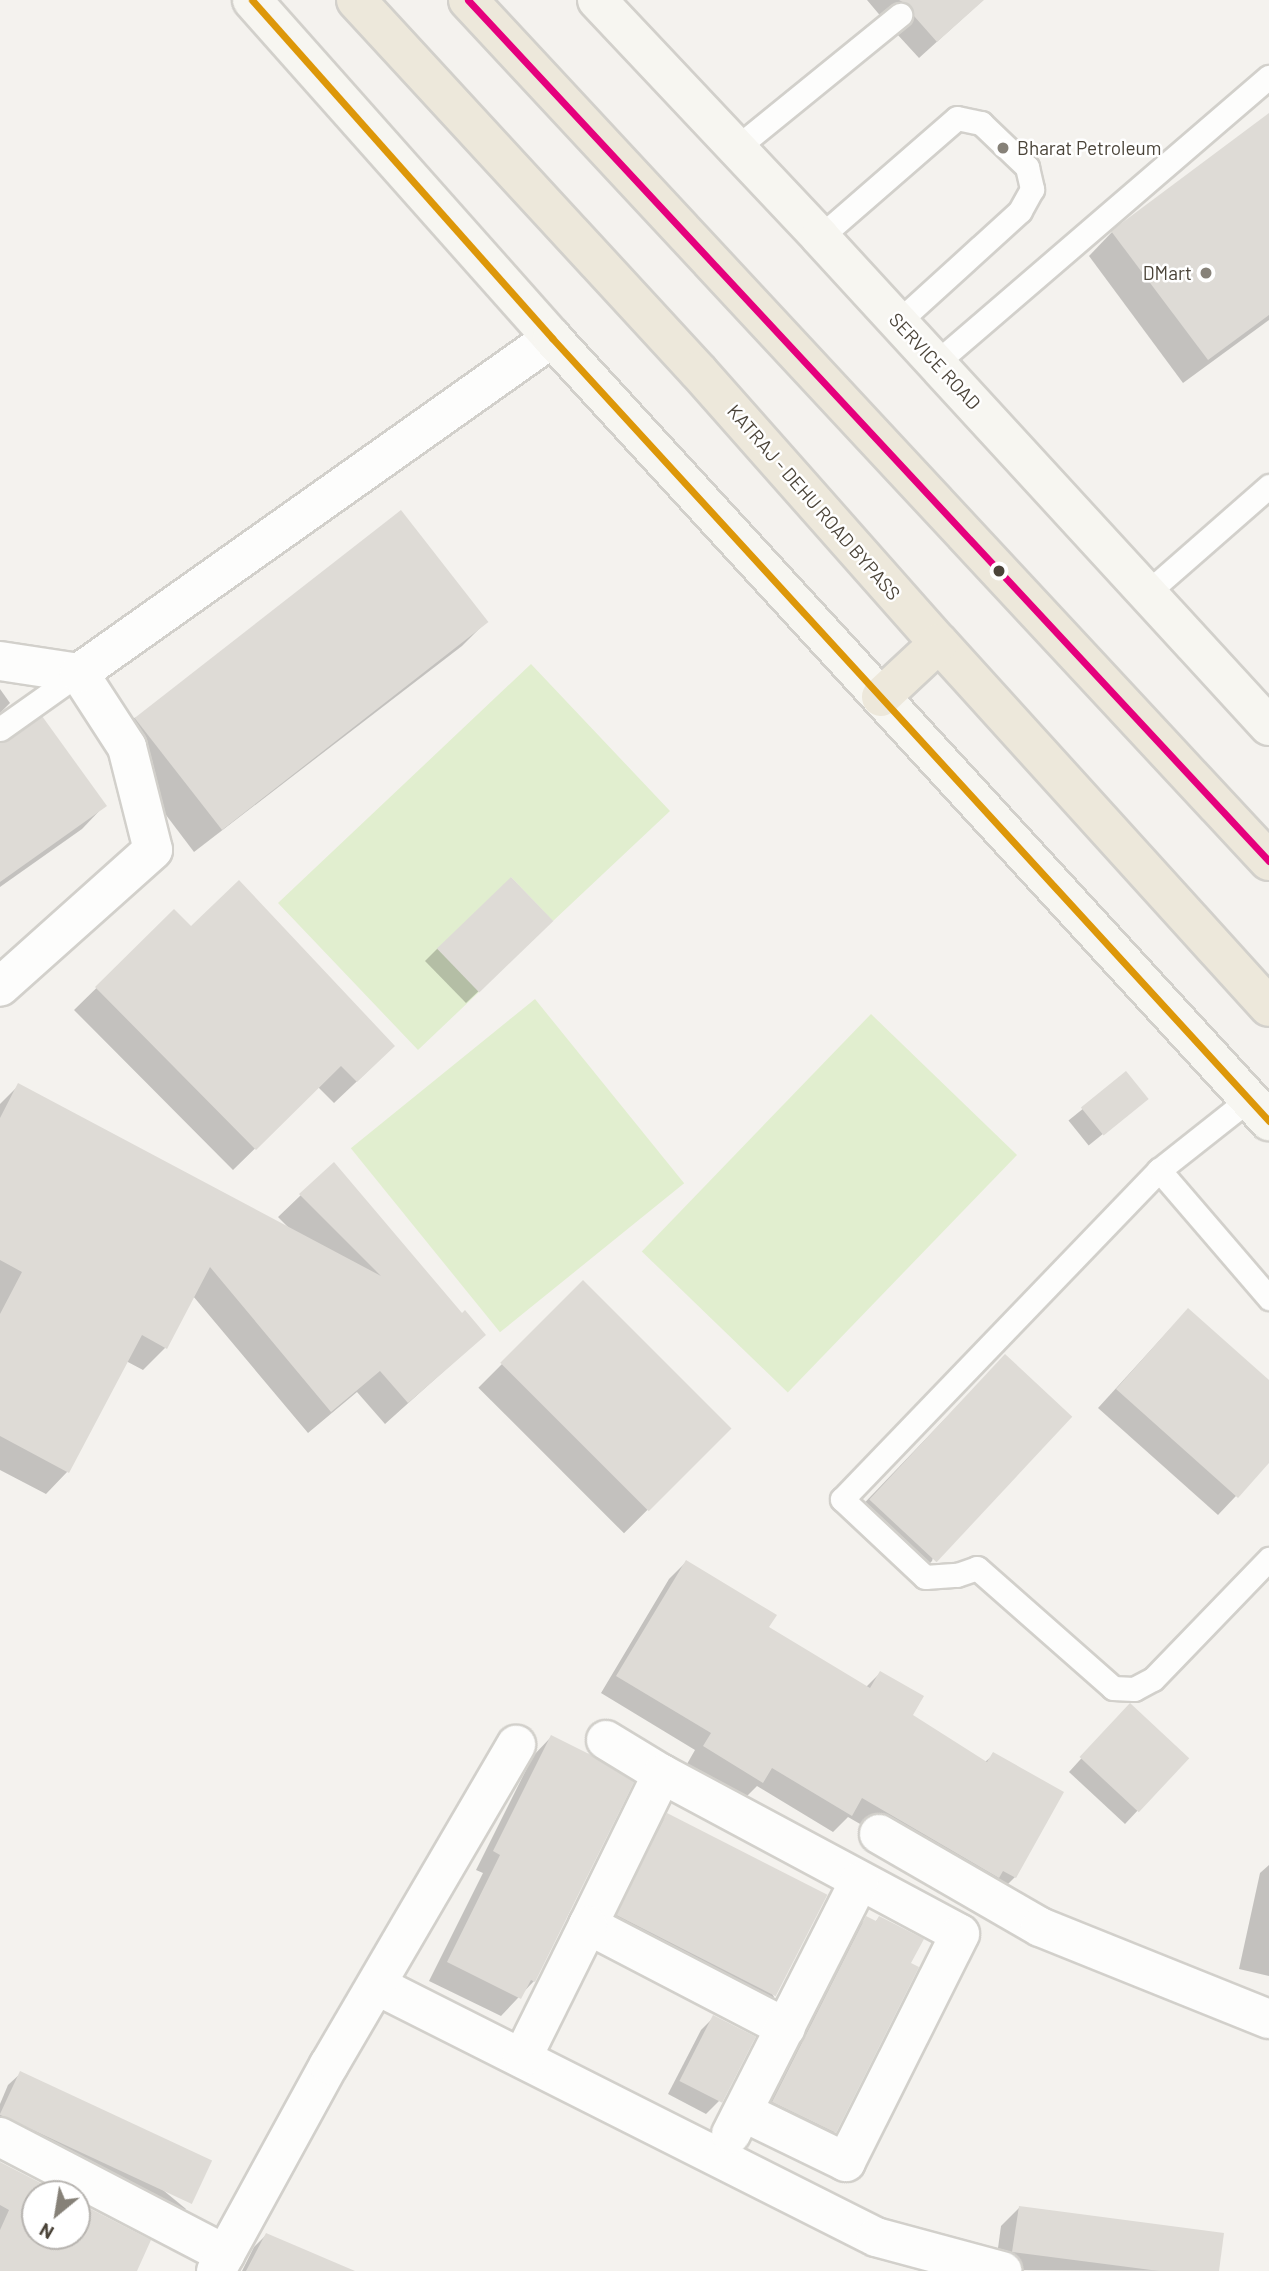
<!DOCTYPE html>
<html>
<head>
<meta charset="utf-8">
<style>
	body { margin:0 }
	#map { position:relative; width:1269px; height:2271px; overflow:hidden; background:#f4f2ee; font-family:Barlow,sans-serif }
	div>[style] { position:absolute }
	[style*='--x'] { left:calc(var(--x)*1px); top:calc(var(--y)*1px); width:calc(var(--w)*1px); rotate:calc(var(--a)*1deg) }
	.green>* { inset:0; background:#e1eecf; transform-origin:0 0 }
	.shadow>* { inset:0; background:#0003; transform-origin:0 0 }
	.building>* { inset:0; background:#dedbd6; transform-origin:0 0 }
	.roads { filter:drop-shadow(2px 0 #d2d0cb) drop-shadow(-2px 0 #d2d0cb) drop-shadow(0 2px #d2d0cb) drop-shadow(0 -2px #d2d0cb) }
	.lane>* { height:23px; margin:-11.5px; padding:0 11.5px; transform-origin:11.5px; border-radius:11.5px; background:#fdfdfc }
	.street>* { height:38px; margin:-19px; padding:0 19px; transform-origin:19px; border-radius:19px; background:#fdfdfc }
	.secondary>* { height:38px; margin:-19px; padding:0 19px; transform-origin:19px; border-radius:19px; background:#f7f6f1 }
	.highway>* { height:38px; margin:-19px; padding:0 19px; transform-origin:19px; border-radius:19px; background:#ede8db }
	.bus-1>* { height:7px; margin:-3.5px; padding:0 3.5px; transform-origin:3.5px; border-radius:3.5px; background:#e5007d }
	.bus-2>* { height:7px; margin:-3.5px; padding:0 3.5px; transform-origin:3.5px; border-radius:3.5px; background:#dd9709 }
	.dots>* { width:19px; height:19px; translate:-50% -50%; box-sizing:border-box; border:4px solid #fff; border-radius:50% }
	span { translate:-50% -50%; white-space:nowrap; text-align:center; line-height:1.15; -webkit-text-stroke:5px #fff; paint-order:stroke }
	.poi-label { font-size:19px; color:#4b4439 }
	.left { translate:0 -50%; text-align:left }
	.right { translate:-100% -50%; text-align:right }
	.street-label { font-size:19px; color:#4b4439 }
	.north { position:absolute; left:21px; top:2180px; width:70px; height:70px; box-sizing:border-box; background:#fff; border:2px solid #b7b4b0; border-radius:50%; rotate:210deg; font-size:19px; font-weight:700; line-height:28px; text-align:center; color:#4b4439 }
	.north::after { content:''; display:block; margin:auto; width:24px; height:32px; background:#868178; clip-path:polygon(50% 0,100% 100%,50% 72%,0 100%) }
</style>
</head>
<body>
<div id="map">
	<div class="green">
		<div style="clip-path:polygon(531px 664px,670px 811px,553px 921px,511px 877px,479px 992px,418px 1050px,278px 903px)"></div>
		<div style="left:535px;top:999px;width:237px;height:237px;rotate:51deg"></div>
		<div style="left:871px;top:1014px;width:203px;height:330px;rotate:44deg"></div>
	</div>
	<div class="shadow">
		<div style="clip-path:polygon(867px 0,983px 0,919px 58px,897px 34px,893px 23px,883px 19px)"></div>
		<div style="clip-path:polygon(1269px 116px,1269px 320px,1183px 383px,1089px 256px,1112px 232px)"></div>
		<div style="clip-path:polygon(486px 622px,462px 646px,194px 852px,110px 741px,134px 718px)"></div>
		<div style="clip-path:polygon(0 689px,10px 703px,0 713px)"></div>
		<div style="clip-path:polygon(9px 742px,104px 806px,82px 829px,0 887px,0 743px)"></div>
		<div style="clip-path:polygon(174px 912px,191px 929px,371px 1068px,334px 1103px,318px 1087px,233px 1170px,74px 1010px)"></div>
		<div style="clip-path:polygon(539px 934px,466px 1003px,425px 961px,438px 948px)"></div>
		<div style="left:1126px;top:1074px;width:32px;height:74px;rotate:51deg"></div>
		<div style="clip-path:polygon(18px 1086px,289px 1228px,278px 1217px,301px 1195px,484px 1335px,385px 1424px,357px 1392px,308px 1433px,193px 1296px,166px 1347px,143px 1370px,126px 1361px,68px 1471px,46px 1494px,0 1470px,0 1104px)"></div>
		<div style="left:583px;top:1283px;width:206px;height:148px;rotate:45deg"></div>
		<div style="clip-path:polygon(1170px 1329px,1269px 1383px,1269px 1461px,1218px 1515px,1098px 1408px)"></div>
		<div style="clip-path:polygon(987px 1375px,932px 1561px,914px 1579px,850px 1518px)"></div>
		<div style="clip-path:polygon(686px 1562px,767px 1628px,866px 1687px,880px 1673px,910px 1715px,985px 1762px,993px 1755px,1015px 1877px,998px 1894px,981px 1894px,848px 1817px,833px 1832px,757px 1786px,744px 1799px,687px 1764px,695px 1750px,601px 1693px,669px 1579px)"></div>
		<div style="clip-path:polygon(1118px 1718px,1187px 1758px,1125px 1824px,1069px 1772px)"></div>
		<div style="clip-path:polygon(551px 1737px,534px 1981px,501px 2016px,429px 1981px,483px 1873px,476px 1870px,533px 1756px)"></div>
		<div style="clip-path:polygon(668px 1815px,774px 1997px,750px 2021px,594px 1940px,644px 1839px)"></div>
		<div style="clip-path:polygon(1269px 1865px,1269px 1976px,1239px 1969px,1260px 1873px)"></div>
		<div style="clip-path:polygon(867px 1918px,875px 1922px,879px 1918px,835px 2132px,816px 2150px,755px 2121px,848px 1937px)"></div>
		<div style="clip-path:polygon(714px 2017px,719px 2101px,706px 2114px,668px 2094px,701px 2030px)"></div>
		<div style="clip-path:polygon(21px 2073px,186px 2209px,173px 2221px,0 2134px,0 2104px,8px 2085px)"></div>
		<div style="clip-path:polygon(0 2164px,58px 2194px,35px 2194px,35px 2236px,77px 2236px,77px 2204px,135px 2271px,0 2271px)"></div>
		<div style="clip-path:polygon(1019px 2208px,1217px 2271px,995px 2270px,1001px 2226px)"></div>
		<div style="clip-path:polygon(266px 2235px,352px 2271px,242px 2271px,254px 2247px)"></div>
	</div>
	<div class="building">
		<div style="clip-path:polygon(899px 0,984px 0,937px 42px,914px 16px,910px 6px)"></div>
		<div style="clip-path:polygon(1269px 113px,1269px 315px,1208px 360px,1111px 231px)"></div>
		<div style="left:401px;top:510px;width:142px;height:338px;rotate:52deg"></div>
		<div style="clip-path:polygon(42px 716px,107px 806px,0 882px,0 743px)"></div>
		<div style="left:511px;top:877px;width:61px;height:103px;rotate:46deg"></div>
		<div style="clip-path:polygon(239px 880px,395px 1046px,357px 1082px,341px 1066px,256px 1150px,95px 987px,174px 909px,191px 926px)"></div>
		<div style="left:1126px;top:1071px;width:36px;height:58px;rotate:51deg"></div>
		<div style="clip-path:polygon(18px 1083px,381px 1276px,299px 1194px,334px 1162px,462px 1313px,465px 1310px,486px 1335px,408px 1403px,380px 1371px,331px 1412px,210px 1267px,167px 1349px,142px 1335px,69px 1473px,0 1436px,0 1314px,22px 1272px,0 1260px,0 1118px)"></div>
		<div style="left:583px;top:1280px;width:210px;height:117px;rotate:45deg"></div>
		<div style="clip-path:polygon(1188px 1308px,1269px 1380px,1269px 1463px,1238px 1498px,1116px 1389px)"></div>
		<div style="left:1005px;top:1354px;width:92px;height:199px;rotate:43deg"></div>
		<div style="clip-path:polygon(686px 1560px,777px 1615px,769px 1627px,870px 1688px,880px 1671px,924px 1696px,913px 1715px,987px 1762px,993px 1752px,1064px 1792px,1016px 1878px,1003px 1871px,999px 1878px,862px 1798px,852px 1816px,772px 1768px,763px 1783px,703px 1746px,711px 1733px,616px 1676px)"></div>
		<div style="left:1130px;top:1703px;width:81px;height:74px;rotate:43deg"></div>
		<div style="clip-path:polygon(551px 1735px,591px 1755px,634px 1782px,535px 1982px,531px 1980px,521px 1999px,447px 1962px,500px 1855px,493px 1851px)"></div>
		<div style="left:667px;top:1813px;width:180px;height:114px;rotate:27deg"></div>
		<div style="clip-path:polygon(866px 1916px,876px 1921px,879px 1916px,924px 1939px,911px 1963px,919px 1967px,836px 2133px,772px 2102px)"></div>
		<div style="left:713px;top:2015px;width:48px;height:74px;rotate:27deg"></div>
		<div style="left:20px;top:2071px;width:212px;height:48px;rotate:25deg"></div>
		<div style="clip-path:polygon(0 2162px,62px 2194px,35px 2194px,35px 2236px,77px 2236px,77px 2202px,151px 2240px,137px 2271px,0 2271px,0 2230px,9px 2210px,0 2205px)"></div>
		<div style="clip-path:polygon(1019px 2206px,1224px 2233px,1219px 2271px,1159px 2271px,1012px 2252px)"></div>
		<div style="clip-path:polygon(266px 2233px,355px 2271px,246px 2271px)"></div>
	</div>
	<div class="roads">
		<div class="lane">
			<div style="--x:735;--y:149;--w:213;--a:-39.1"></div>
			<div style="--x:820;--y:237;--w:181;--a:-41"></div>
			<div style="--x:957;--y:118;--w:25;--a:12"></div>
			<div style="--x:981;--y:123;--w:64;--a:43.7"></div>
			<div style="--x:1027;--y:167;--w:23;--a:77"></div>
			<div style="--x:1032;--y:189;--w:25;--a:119"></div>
			<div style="--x:1020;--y:211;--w:165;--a:137.7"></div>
			<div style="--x:936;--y:363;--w:439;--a:-40.7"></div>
			<div style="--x:1148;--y:592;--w:161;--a:-41.2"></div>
			<div style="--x:0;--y:729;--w:97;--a:-35.3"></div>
			<div style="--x:1249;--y:1099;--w:115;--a:141.7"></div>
			<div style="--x:1159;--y:1170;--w:457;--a:133.9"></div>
			<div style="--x:842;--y:1499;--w:114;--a:43.2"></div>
			<div style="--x:925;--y:1577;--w:32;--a:-4"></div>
			<div style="--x:957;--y:1575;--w:21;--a:-19"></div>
			<div style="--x:977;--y:1568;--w:181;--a:41.4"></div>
			<div style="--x:1113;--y:1688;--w:21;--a:3"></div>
			<div style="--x:1134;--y:1689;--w:21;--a:-28"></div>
			<div style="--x:1153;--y:1679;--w:167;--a:-46"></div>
			<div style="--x:1159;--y:1170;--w:169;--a:49.3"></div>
		</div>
		<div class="street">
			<div style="--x:0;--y:661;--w:80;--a:8.6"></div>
			<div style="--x:79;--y:673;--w:88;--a:57"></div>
			<div style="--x:127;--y:747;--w:106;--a:75.8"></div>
			<div style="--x:153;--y:850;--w:205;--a:138.2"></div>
			<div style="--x:79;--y:673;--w:580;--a:-35.31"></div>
			<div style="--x:606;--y:1740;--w:66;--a:31.3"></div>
			<div style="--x:662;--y:1774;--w:338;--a:28.2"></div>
			<div style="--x:960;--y:1934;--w:255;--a:116.6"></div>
			<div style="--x:846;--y:2162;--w:114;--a:-154.1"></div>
			<div style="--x:662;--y:1774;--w:168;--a:116.1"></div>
			<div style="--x:588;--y:1925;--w:223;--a:27.5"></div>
			<div style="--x:879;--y:1834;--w:186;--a:30"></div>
			<div style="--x:1040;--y:1927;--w:247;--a:21.9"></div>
			<div style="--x:378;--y:1986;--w:558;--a:26.75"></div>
			<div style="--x:876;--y:2237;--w:131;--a:15.1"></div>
			<div style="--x:522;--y:2058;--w:148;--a:-63.6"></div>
			<div style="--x:731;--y:2134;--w:283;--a:-63.1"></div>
			<div style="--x:0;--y:2137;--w:254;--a:27.5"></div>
			<div style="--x:216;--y:2271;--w:235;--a:-61.3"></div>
			<div style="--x:329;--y:2065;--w:371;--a:-59.7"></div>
		</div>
		<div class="secondary">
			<div style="--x:252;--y:0;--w:452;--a:48.4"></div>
			<div style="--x:552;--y:338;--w:1062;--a:47.52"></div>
			<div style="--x:597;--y:0;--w:325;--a:46.7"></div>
			<div style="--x:820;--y:237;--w:664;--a:47.44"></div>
		</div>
		<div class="highway">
			<div style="--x:356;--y:0;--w:505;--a:47.33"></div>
			<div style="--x:698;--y:371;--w:363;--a:48.5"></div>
			<div style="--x:939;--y:643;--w:491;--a:47.8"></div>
			<div style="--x:468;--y:0;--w:1176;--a:47.07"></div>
			<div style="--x:881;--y:697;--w:79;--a:-43"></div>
		</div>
	</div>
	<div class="bus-1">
		<div style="--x:468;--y:0;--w:1176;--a:47.07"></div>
	</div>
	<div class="bus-2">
		<div style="--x:252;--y:0;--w:452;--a:48.4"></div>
		<div style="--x:552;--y:338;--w:1062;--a:47.52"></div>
	</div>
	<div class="dots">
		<div style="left:1003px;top:148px;background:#868178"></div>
		<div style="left:1206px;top:273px;background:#868178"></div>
		<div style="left:999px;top:571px;background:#4b4439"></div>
	</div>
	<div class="poi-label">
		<span class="left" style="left:1017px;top:148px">Bharat Petroleum</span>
		<span class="right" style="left:1192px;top:273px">DMart</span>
	</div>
	<div class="street-label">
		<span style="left:935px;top:361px;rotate:47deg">SERVICE ROAD</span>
		<span style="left:814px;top:502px;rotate:49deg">KATRAJ - DEHU ROAD BYPASS</span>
	</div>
	<div class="north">N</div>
</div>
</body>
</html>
